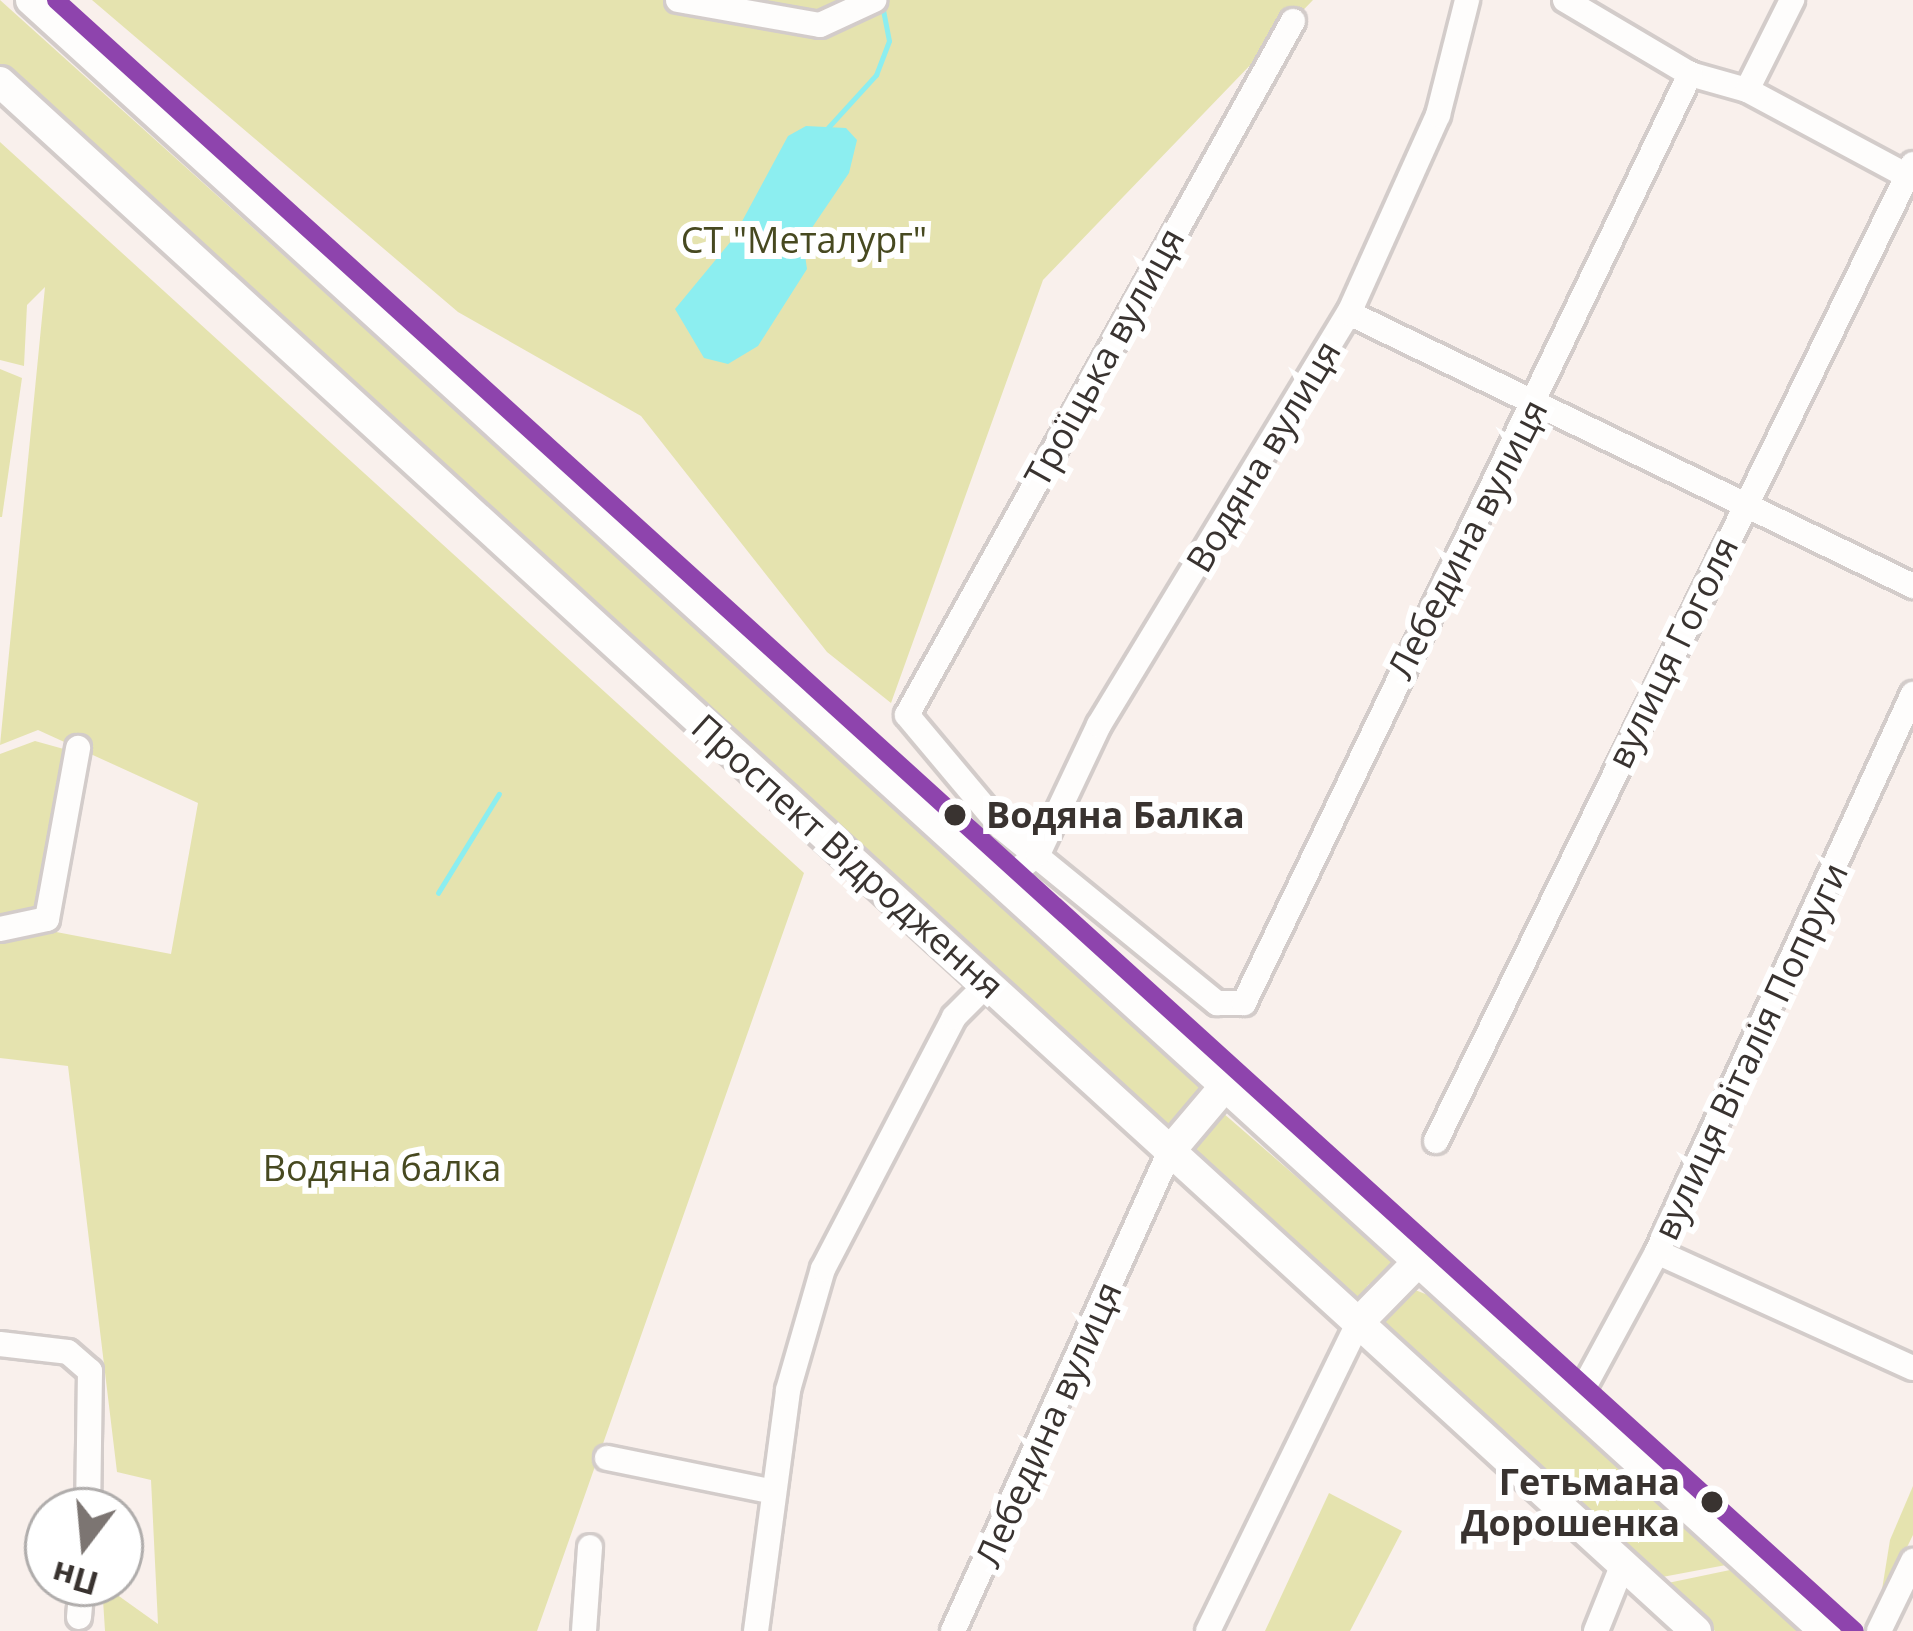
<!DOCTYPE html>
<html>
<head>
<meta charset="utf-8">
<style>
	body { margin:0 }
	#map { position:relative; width:1913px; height:1631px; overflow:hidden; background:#f9f0ec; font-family:"Open Sans",sans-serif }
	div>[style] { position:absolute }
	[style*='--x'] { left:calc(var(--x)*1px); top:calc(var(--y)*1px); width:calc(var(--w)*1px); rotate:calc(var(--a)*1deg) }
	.green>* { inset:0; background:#e5e3af; transform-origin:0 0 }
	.water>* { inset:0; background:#8ceef0 }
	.stream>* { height:4.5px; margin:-2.25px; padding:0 2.25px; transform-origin:2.25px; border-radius:2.25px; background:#8ceef0 }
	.roads { filter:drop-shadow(3px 0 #d3ccca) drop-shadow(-3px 0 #d3ccca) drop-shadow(0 3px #d3ccca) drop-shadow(0 -3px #d3ccca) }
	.minor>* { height:24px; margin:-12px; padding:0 12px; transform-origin:12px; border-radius:12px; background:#fefdfc }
	.major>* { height:30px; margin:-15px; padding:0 15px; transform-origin:15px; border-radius:15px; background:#fefdfc }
	.tram-1>* { height:18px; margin:-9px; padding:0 9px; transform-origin:9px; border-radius:9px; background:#8e44ad }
	.dots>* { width:33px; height:33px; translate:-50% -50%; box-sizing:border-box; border:6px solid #fff; border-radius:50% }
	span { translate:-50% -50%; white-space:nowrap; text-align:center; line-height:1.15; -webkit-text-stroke:12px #fff; paint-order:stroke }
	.park-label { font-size:36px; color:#474920 }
	.street-label { font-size:36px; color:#393330 }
	.stop-label { font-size:36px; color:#393330; font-weight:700 }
	.left { translate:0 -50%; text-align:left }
	.right { translate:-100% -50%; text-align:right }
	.north { position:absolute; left:24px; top:1487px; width:120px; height:120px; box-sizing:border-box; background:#fff; border:3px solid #b0adac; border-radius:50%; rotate:196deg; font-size:33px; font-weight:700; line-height:48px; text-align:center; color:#393330 }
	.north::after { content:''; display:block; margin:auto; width:42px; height:54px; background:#7c7572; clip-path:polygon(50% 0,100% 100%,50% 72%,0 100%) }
</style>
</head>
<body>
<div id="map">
	<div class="green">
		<div style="left:0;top:0;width:1620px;height:73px;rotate:42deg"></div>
		<div style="clip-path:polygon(92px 0,1313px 0,1043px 280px,891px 703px,827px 652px,641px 416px,458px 312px)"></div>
		<div style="clip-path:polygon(0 142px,804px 873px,537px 1631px,105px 1631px,102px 1584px,158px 1624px,151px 1480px,117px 1472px,68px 1066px,0 1058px,0 934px,51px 931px,171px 954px,198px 803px,38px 730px,0 745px,45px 287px,27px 305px,24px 366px,0 360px)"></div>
		<div style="clip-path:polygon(0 369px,22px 378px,2px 517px,0 517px)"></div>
		<div style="clip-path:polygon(35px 741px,71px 751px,38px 919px,0 922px,0 754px)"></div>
		<div style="clip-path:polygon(1223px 1113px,1399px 1266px,1368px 1285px,1356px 1308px,1189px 1154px)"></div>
		<div style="clip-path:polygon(1410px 1288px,1428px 1295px,1726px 1565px,1657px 1578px,1380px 1324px)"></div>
		<div style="clip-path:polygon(1913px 1486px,1913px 1535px,1880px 1602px,1890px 1540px)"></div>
		<div style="clip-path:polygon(1329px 1493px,1402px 1531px,1350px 1631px,1265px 1631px)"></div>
		<div style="clip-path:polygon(1730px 1570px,1797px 1631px,1715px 1631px,1663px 1584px)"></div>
	</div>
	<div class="water">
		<div style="clip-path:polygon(806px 126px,846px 128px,857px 140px,849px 173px,803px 241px,807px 269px,758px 346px,728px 364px,704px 358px,675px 309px,732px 240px,788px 136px)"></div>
	</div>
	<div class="stream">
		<div style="--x:825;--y:131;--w:76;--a:-47.7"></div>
		<div style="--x:876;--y:75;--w:36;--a:-69"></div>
		<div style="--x:889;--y:41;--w:38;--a:-101"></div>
		<div style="--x:438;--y:893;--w:116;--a:-58.4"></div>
	</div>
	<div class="roads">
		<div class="minor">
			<div style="--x:678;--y:0;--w:144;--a:10"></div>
			<div style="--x:820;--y:25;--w:60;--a:-24.8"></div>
			<div style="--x:1565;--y:0;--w:145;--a:30.6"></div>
			<div style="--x:1690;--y:74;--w:59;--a:15.7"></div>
			<div style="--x:1747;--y:90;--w:188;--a:28.2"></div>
			<div style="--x:1293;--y:21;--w:794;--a:119.08"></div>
			<div style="--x:907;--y:715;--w:146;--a:50"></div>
			<div style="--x:1001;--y:827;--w:279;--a:39.2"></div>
			<div style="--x:1217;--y:1003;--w:27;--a:0"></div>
			<div style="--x:1244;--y:1003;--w:1031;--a:-64.35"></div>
			<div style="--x:1747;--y:90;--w:101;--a:-63.4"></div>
			<div style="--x:1349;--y:313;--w:627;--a:25.83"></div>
			<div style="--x:1003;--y:881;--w:44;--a:-37.6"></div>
			<div style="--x:1038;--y:854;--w:143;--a:-64.7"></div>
			<div style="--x:1099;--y:725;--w:482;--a:-58.8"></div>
			<div style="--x:1349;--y:313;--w:217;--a:-65.8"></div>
			<div style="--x:1438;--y:115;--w:119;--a:-75.8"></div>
			<div style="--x:0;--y:929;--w:48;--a:-12"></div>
			<div style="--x:47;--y:919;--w:174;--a:-79.7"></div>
			<div style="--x:1436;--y:1141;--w:1087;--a:-63.98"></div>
			<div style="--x:1657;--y:1252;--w:281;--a:24.4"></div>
			<div style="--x:0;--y:1344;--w:68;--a:6.7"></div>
			<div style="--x:68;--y:1352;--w:29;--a:41"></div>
			<div style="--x:90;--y:1371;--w:140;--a:90.8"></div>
			<div style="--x:1576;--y:1402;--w:170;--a:-61.6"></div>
			<div style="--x:1657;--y:1252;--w:614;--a:-65.36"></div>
			<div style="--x:607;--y:1458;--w:165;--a:11.5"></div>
			<div style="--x:79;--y:1617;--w:34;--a:-85"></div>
			<div style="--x:584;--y:1631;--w:84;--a:-85.9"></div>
			<div style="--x:756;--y:1631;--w:243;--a:-82.4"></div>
			<div style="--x:788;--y:1390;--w:126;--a:-73.9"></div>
			<div style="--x:823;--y:1269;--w:284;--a:-62.5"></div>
			<div style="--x:954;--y:1017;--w:48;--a:-45"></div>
			<div style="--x:953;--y:1631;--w:527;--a:-65.67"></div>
			<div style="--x:1208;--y:1631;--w:343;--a:-64"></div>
			<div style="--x:1596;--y:1631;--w:72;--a:-68.1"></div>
			<div style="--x:1879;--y:1631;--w:78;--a:-64.1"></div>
		</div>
		<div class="major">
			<div style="--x:31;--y:0;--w:2425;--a:42.28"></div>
			<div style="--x:0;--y:82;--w:2297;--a:42.41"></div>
			<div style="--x:1170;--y:1151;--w:84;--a:-49.8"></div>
			<div style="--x:1358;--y:1323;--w:84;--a:-45.5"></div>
		</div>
	</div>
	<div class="tram-1">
		<div style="--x:56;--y:0;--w:2428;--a:42.2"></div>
	</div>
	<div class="dots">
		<div style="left:955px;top:815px;background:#393330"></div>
		<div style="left:1712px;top:1502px;background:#393330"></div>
	</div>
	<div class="park-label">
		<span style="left:804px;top:240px">СТ "Металург"</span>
		<span style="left:382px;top:1168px">Водяна балка</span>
	</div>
	<div class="street-label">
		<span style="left:1104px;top:357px;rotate:-61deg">Троїцька вулиця</span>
		<span style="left:1263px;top:456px;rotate:-59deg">Водяна вулиця</span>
		<span style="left:1467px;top:539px;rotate:-63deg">Лебедина вулиця</span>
		<span style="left:1672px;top:652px;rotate:-64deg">вулиця Гоголя</span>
		<span style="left:848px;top:856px;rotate:42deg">Проспект Відродження</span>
		<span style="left:1750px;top:1051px;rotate:-65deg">вулиця Віталія Попруги</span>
		<span style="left:1048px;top:1424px;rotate:-66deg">Лебедина вулиця</span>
	</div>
	<div class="stop-label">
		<span class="left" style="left:986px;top:815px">Водяна Балка</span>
		<span class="right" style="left:1680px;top:1502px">Гетьмана<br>Дорошенка</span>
	</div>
	<div class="north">Пн</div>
</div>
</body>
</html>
